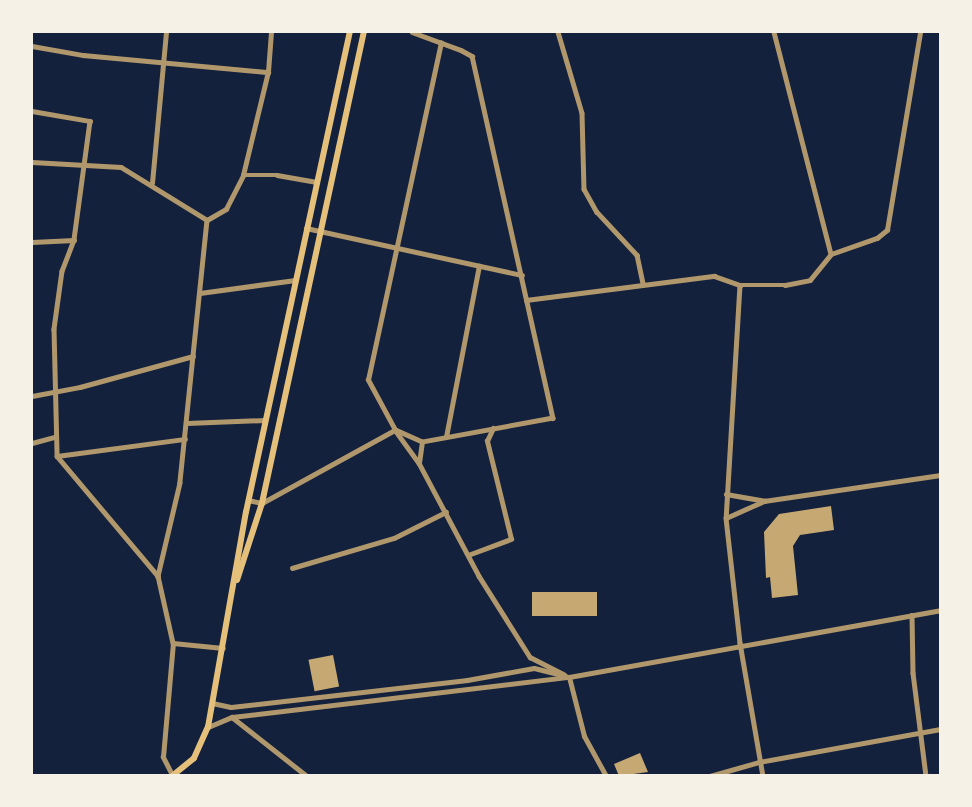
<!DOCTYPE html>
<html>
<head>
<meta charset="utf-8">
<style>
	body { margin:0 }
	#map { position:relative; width:972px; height:807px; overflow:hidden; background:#14213d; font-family:"Roboto Serif",serif }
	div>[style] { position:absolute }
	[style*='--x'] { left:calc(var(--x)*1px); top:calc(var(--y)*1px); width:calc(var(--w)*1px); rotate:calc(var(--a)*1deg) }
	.building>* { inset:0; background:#c6a872; transform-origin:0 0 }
	.minor>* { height:4.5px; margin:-2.25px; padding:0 2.25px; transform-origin:2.25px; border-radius:2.25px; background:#b1986c }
	.tertiary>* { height:5px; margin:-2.5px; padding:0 2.5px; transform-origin:2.5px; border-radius:2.5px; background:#b1986c }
	.secondary>* { height:6px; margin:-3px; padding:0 3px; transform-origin:3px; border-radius:3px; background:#e5c07b }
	span { translate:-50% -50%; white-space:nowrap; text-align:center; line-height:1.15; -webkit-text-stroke:5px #f6f1e7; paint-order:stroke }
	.frame { position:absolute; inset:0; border:33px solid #f6f1e7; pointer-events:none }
</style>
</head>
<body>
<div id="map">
	<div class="building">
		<div style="clip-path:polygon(831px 506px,834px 530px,800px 535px,793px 546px,798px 595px,772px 598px,770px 577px,766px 578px,764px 532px,779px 514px)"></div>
		<div style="left:597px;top:592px;width:24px;height:65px;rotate:90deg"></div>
		<div style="left:333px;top:655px;width:32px;height:25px;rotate:79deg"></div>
		<div style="clip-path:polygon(640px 753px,648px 772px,619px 776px,614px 764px)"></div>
	</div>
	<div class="minor">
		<div style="--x:412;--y:32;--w:52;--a:20.2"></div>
		<div style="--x:461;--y:50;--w:13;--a:29"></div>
		<div style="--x:472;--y:56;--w:371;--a:77.4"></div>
		<div style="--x:553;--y:418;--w:133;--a:169.6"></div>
		<div style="--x:422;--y:442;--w:30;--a:-156"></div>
		<div style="--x:395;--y:430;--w:57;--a:-118.4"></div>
		<div style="--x:368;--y:380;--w:345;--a:-77.8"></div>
		<div style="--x:558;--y:32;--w:84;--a:73.5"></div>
		<div style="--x:582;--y:113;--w:76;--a:88.5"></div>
		<div style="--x:584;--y:189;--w:26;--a:61"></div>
		<div style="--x:597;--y:212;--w:59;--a:47.1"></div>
		<div style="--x:637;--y:255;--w:30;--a:78"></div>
		<div style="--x:774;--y:32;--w:229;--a:75.6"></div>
		<div style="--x:32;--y:46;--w:52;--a:10"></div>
		<div style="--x:83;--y:55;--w:186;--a:5.3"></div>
		<div style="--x:32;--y:111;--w:59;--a:9.8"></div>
		<div style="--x:90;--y:121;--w:120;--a:97.7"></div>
		<div style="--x:74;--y:240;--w:33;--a:111"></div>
		<div style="--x:62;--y:271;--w:59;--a:97.9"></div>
		<div style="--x:54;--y:329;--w:127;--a:88.6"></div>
		<div style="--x:57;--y:456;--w:157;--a:49.9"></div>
		<div style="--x:158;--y:576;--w:69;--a:77.4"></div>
		<div style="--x:173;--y:643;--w:50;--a:5.7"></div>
		<div style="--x:32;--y:162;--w:89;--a:3.2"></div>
		<div style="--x:121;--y:167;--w:101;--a:31.6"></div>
		<div style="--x:207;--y:220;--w:264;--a:95.9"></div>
		<div style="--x:180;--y:483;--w:96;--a:103.3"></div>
		<div style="--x:243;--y:175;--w:34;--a:0"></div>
		<div style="--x:277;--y:175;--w:40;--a:10"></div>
		<div style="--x:152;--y:183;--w:152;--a:-84.7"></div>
		<div style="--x:207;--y:220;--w:22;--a:-30"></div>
		<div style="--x:226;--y:209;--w:38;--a:-63"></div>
		<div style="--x:243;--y:175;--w:106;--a:-76.4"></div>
		<div style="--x:268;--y:72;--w:40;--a:-85.7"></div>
		<div style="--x:306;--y:228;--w:221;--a:12.3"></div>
		<div style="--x:32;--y:242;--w:42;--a:-2.7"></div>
		<div style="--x:740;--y:285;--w:233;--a:93.4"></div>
		<div style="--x:726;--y:518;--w:126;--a:83.6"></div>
		<div style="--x:740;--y:643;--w:135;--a:80.2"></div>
		<div style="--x:200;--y:293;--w:96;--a:-7.8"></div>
		<div style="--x:526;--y:300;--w:190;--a:-7.3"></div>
		<div style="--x:714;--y:276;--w:28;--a:19"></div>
		<div style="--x:740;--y:285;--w:45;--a:0"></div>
		<div style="--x:785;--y:285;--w:25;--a:-11"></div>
		<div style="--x:810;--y:280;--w:33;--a:-51"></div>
		<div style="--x:831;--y:254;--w:49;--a:-19.2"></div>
		<div style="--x:877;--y:238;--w:13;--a:-39"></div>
		<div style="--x:887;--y:230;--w:201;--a:-80.5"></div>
		<div style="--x:32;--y:396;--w:49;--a:-10.6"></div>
		<div style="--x:80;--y:387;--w:117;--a:-15.3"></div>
		<div style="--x:187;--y:423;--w:78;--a:-2.2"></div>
		<div style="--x:446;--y:437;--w:174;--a:-79.1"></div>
		<div style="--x:32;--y:443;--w:24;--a:-15"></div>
		<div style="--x:57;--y:456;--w:129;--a:-7.6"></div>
		<div style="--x:419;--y:463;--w:21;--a:-82"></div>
		<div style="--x:726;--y:494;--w:39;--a:10"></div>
		<div style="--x:248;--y:500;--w:14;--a:12"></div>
		<div style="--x:262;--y:503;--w:152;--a:-28.8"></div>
		<div style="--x:395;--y:430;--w:41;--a:54"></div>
		<div style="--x:419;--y:463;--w:128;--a:62"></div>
		<div style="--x:479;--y:576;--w:96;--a:57.8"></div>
		<div style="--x:530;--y:657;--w:38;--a:27"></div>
		<div style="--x:726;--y:518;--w:42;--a:-24.1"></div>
		<div style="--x:764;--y:501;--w:178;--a:-8.4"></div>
		<div style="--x:468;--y:555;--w:46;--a:-20.4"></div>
		<div style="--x:511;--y:539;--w:101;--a:-103.8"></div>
		<div style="--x:487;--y:441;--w:14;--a:-65"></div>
		<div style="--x:292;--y:568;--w:106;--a:-16.4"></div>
		<div style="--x:394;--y:538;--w:58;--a:-26.6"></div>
		<div style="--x:912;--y:615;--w:58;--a:89"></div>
		<div style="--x:913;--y:673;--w:104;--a:82.8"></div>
		<div style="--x:232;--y:717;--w:95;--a:38.2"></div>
		<div style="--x:172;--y:775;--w:20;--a:-117"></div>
		<div style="--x:163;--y:757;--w:114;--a:-85"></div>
		<div style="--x:710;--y:776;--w:51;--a:-15.9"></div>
		<div style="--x:759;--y:762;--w:184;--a:-10.3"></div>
	</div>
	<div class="tertiary">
		<div style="--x:569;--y:677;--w:61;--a:75.7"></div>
		<div style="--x:584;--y:736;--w:46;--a:61.2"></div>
		<div style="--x:212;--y:703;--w:19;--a:12"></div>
		<div style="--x:231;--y:707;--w:238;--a:-6.5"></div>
		<div style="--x:467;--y:680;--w:68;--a:-10.2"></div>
		<div style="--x:534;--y:668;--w:32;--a:14"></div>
		<div style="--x:208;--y:727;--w:26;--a:-23"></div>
		<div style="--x:232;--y:717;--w:339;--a:-6.8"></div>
		<div style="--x:569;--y:677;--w:377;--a:-10.2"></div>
	</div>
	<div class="secondary">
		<div style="--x:237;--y:580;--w:81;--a:-72"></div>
		<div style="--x:262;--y:503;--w:482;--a:-77.8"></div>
		<div style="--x:172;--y:776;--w:28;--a:-39"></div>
		<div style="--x:194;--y:758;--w:34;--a:-66"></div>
		<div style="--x:208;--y:727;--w:218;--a:-80"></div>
		<div style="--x:246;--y:512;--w:491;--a:-77.8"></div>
	</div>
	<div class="frame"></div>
</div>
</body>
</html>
